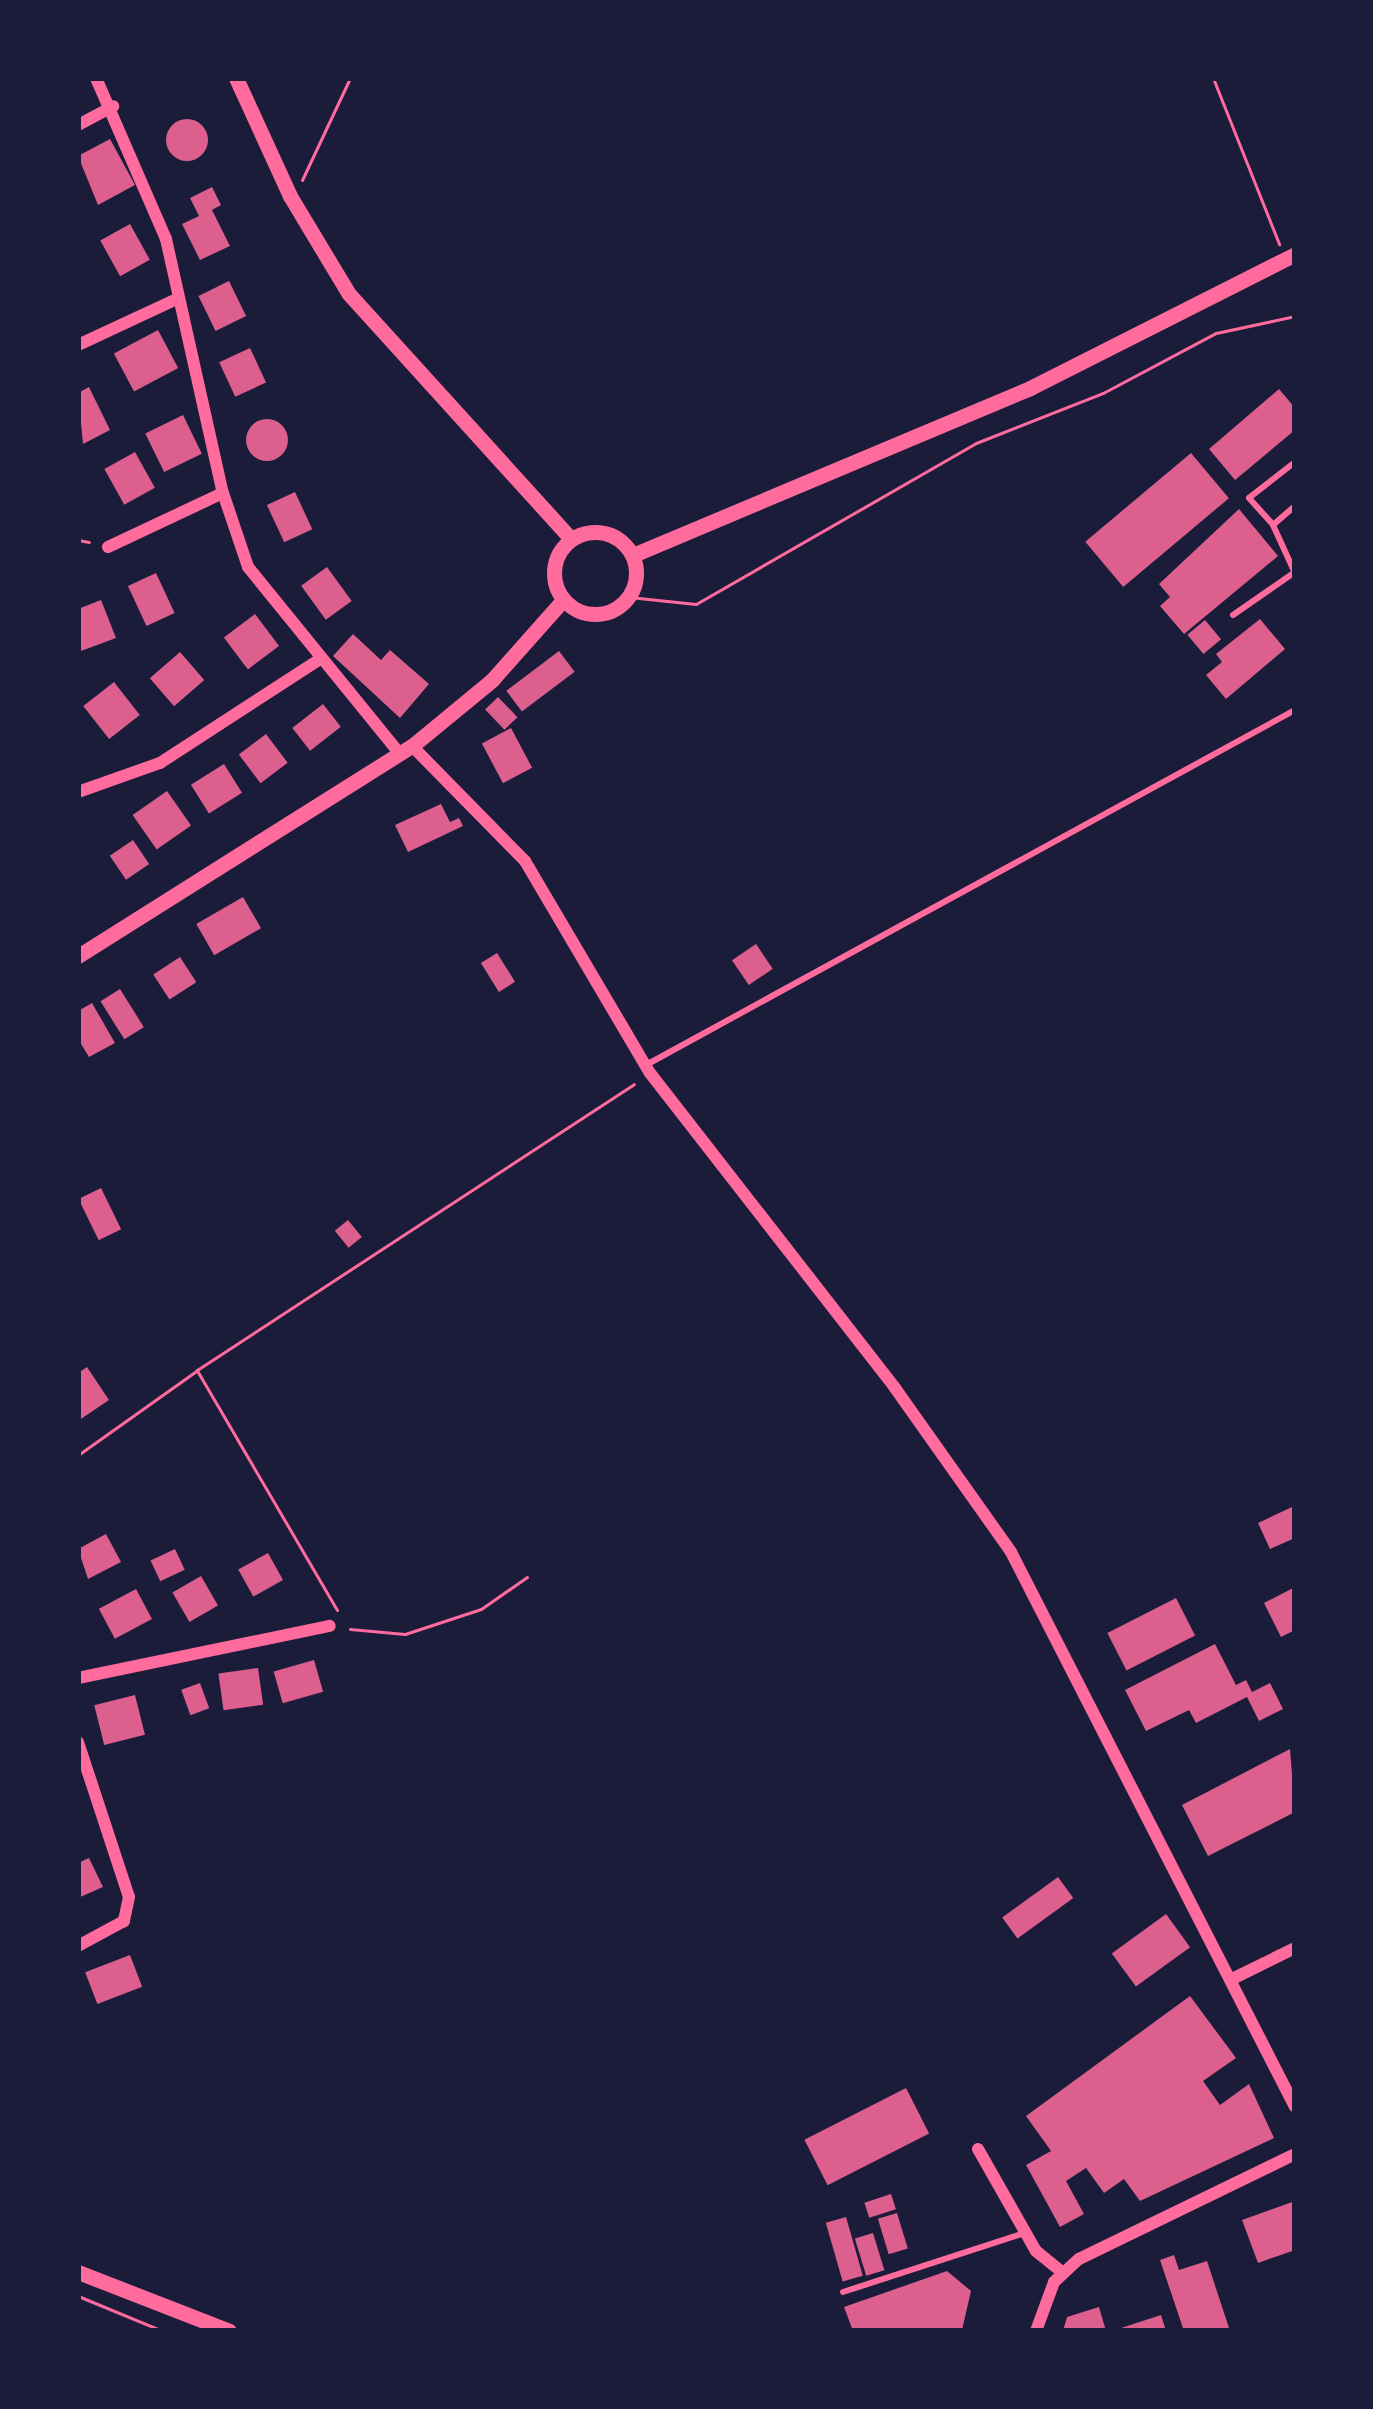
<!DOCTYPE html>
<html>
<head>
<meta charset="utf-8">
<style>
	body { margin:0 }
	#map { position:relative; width:1373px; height:2409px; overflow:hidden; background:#1b1b3a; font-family:"Sofia Sans Condensed",sans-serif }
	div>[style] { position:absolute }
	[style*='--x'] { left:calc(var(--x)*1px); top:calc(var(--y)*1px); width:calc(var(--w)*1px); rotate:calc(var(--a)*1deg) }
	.building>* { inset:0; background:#dd5f8e; transform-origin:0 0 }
	.round { border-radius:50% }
	.path>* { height:3px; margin:-1.5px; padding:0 1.5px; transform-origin:1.5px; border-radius:1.5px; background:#ff6b9d }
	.service>* { height:6px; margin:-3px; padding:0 3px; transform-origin:3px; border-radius:3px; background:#ff6b9d }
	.minor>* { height:12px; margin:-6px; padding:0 6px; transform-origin:6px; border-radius:6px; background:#ff6b9d }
	.tertiary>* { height:15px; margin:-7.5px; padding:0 7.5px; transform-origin:7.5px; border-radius:7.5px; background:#ff6b9d }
	.tertiary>.ring { margin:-7.5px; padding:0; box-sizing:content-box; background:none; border:15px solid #ff6b9d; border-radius:50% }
	span { translate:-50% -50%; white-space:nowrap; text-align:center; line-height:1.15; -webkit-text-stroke:12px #1b1b3a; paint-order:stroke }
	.frame { position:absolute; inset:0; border:81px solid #1b1b3a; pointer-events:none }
</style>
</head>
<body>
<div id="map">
	<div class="building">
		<div class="round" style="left:166px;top:119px;width:42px;height:42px"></div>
		<div style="clip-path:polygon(110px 139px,135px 185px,98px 205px,78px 156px)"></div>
		<div style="clip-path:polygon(212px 187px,221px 205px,212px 210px,230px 246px,200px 260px,182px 224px,199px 216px,190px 198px)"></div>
		<div style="left:130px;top:224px;width:41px;height:34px;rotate:61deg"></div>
		<div style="left:229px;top:281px;width:39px;height:34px;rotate:64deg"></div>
		<div style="left:158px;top:330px;width:43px;height:50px;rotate:62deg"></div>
		<div style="left:250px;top:348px;width:38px;height:34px;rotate:65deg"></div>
		<div style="clip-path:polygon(89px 387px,110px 430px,83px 444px,78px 393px)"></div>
		<div style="clip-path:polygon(1279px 389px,1295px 408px,1295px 430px,1235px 480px,1209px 449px)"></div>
		<div style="left:183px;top:415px;width:43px;height:42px;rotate:64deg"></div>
		<div class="round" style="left:246px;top:419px;width:42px;height:42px"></div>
		<div style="left:135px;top:452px;width:41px;height:35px;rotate:61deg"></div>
		<div style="left:1191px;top:453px;width:59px;height:138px;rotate:50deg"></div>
		<div style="left:295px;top:492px;width:41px;height:31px;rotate:65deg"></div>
		<div style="clip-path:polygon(1239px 509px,1278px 556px,1184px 634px,1160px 606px,1170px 597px,1159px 584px)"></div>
		<div style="left:327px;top:567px;width:42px;height:32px;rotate:54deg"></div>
		<div style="left:156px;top:573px;width:44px;height:31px;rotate:65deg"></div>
		<div style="clip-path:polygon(101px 600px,116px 638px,81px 651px,78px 609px)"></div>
		<div style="left:255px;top:614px;width:40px;height:39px;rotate:53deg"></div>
		<div style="clip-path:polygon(1260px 619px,1285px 649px,1226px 699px,1206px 675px,1222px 662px,1216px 654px)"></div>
		<div style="left:1205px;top:620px;width:25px;height:23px;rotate:50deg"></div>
		<div style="clip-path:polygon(353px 634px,381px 660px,390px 650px,429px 684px,400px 718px,333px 656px)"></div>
		<div style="left:559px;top:651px;width:26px;height:66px;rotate:53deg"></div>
		<div style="left:180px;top:652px;width:37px;height:40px;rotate:49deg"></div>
		<div style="left:114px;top:682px;width:42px;height:39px;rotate:52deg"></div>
		<div style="left:498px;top:697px;width:28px;height:18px;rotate:46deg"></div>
		<div style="left:323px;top:704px;width:29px;height:39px;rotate:52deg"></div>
		<div style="left:511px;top:728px;width:45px;height:33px;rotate:62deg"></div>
		<div style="left:266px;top:734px;width:36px;height:34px;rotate:53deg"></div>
		<div style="left:224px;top:764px;width:34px;height:39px;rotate:58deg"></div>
		<div style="left:167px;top:791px;width:42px;height:42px;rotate:55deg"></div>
		<div style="clip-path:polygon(441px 804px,450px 822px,459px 818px,463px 826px,408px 852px,395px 825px)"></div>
		<div style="left:133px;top:840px;width:29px;height:28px;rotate:56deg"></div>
		<div style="left:243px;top:897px;width:36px;height:54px;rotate:60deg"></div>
		<div style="left:756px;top:944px;width:30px;height:29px;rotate:56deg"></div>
		<div style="left:497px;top:953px;width:34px;height:19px;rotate:58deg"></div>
		<div style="left:180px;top:957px;width:30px;height:32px;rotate:57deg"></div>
		<div style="left:120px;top:989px;width:45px;height:23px;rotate:58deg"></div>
		<div style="clip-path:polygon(92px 1003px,115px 1043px,89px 1057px,78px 1039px,78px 1011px)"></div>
		<div style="left:101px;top:1188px;width:46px;height:25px;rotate:64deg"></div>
		<div style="left:348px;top:1220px;width:22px;height:17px;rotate:51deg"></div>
		<div style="clip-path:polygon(87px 1367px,109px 1400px,78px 1421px,78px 1373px)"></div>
		<div style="clip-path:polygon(1292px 1507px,1295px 1538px,1270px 1549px,1258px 1523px)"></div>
		<div style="clip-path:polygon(106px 1534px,121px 1562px,88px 1579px,78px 1549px)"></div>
		<div style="left:175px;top:1549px;width:23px;height:27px;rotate:65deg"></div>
		<div style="left:268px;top:1553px;width:31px;height:34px;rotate:61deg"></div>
		<div style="left:201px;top:1576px;width:34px;height:33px;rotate:60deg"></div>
		<div style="clip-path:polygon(1295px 1587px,1295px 1630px,1281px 1637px,1264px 1603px)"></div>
		<div style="left:136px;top:1589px;width:34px;height:42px;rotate:62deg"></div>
		<div style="left:1176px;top:1598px;width:42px;height:77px;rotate:63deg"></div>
		<div style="clip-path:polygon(1215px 1644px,1236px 1685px,1246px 1680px,1252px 1692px,1270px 1683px,1283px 1709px,1259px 1721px,1247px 1697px,1196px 1723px,1189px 1710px,1146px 1731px,1125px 1690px)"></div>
		<div style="left:314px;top:1660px;width:33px;height:42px;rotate:74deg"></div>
		<div style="left:258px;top:1668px;width:37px;height:40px;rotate:82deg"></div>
		<div style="left:200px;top:1683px;width:27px;height:20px;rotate:70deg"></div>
		<div style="left:135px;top:1695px;width:41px;height:42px;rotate:76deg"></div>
		<div style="clip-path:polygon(1290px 1749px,1295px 1812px,1208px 1856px,1182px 1805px)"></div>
		<div style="clip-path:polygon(89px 1858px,103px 1887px,78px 1898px,78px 1863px)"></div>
		<div style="left:1058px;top:1877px;width:26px;height:69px;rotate:54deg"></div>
		<div style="left:1166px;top:1914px;width:41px;height:67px;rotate:54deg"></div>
		<div style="left:130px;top:1955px;width:34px;height:48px;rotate:69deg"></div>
		<div style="clip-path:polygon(1190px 1996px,1236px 2058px,1203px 2081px,1220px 2105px,1249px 2084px,1274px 2138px,1140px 2201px,1124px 2179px,1104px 2193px,1086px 2168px,1066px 2181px,1084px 2214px,1060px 2227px,1026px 2165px,1051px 2151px,1026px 2116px)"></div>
		<div style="left:906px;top:2088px;width:51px;height:114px;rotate:63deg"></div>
		<div style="left:891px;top:2194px;width:16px;height:28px;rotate:72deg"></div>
		<div style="clip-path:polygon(1295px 2201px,1295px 2250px,1258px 2263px,1242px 2220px)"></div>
		<div style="left:897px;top:2213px;width:37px;height:20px;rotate:73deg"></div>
		<div style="left:846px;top:2217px;width:61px;height:21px;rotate:74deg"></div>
		<div style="left:873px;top:2233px;width:39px;height:19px;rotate:73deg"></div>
		<div style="clip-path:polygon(1174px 2255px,1179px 2270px,1207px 2261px,1230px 2331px,1184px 2331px,1160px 2260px)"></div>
		<div style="clip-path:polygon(947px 2271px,971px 2291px,962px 2330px,853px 2331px,844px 2307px)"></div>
		<div style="clip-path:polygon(1099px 2307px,1106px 2331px,1063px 2331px,1067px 2317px)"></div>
		<div style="clip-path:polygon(1161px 2315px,1166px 2331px,1115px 2331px,1115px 2330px)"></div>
	</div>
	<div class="path">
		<div style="--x:1213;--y:78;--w:179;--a:68.3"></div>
		<div style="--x:302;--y:180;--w:113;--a:-64.8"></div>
		<div style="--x:78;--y:540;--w:11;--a:10"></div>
		<div style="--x:629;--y:597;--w:67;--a:6"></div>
		<div style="--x:696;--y:604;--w:323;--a:-29.9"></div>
		<div style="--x:976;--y:443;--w:136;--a:-21.5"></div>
		<div style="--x:1103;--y:393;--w:128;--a:-28"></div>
		<div style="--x:1216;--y:333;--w:81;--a:-12.1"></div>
		<div style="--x:78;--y:1455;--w:145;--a:-35.4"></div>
		<div style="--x:337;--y:1610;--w:278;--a:-120.3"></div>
		<div style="--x:197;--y:1370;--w:522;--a:-33.2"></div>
		<div style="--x:350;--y:1629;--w:55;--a:5.2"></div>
		<div style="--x:405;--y:1634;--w:80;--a:-18.2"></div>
		<div style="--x:481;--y:1609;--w:56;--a:-34.8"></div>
		<div style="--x:78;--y:2296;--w:92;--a:22.4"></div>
	</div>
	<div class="service">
		<div style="--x:1295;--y:462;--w:58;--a:142"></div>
		<div style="--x:1249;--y:498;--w:36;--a:48"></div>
		<div style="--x:1273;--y:525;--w:53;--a:65.4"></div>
		<div style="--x:1273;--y:525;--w:29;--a:-41"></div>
		<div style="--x:1233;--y:615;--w:75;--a:-34.7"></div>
		<div style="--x:646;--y:1065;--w:740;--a:-28.68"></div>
		<div style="--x:843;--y:2292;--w:191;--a:-18"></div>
	</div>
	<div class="minor">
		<div style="--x:96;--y:78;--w:176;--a:66.5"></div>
		<div style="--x:166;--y:239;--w:260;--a:77.4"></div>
		<div style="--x:223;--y:493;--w:78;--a:71.3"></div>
		<div style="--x:248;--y:567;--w:241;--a:50.9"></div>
		<div style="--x:78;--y:125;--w:40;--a:-28"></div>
		<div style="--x:78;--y:345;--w:111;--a:-25"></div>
		<div style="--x:108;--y:547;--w:127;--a:-25.2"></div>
		<div style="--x:412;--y:746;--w:161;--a:45.5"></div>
		<div style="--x:525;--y:861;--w:246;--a:59.5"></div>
		<div style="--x:650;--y:1073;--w:399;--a:52.1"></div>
		<div style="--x:895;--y:1388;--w:201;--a:54.7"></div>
		<div style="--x:1011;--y:1552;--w:623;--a:62.9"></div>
		<div style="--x:78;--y:792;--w:87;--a:-19.5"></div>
		<div style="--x:160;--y:763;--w:191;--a:-33"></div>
		<div style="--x:78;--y:1678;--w:257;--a:-11.7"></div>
		<div style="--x:78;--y:1742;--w:163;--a:71.8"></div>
		<div style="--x:129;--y:1897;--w:25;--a:102"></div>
		<div style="--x:124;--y:1921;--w:52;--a:151.5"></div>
		<div style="--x:1232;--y:1979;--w:70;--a:-26.2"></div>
		<div style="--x:978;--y:2149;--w:117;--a:60.4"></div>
		<div style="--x:1036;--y:2251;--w:32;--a:39"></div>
		<div style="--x:1036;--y:2331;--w:52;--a:-69.8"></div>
		<div style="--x:1054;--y:2282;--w:34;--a:-43"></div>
		<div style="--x:1079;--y:2259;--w:240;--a:-25.9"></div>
	</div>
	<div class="tertiary">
		<div style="--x:236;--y:78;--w:130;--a:65.4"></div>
		<div style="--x:290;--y:196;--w:114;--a:59"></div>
		<div style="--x:349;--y:294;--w:331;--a:47.8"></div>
		<div class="ring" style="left:554px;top:532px;width:67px;height:67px"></div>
		<div style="--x:633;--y:555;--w:431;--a:-22.8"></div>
		<div style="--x:1030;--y:388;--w:297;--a:-26.8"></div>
		<div style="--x:78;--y:956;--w:395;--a:-32.2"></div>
		<div style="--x:412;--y:746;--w:104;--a:-39.5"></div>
		<div style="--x:492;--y:680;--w:107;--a:-48.4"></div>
		<div style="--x:78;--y:2272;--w:162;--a:21.3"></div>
	</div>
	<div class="frame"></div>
</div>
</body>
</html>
